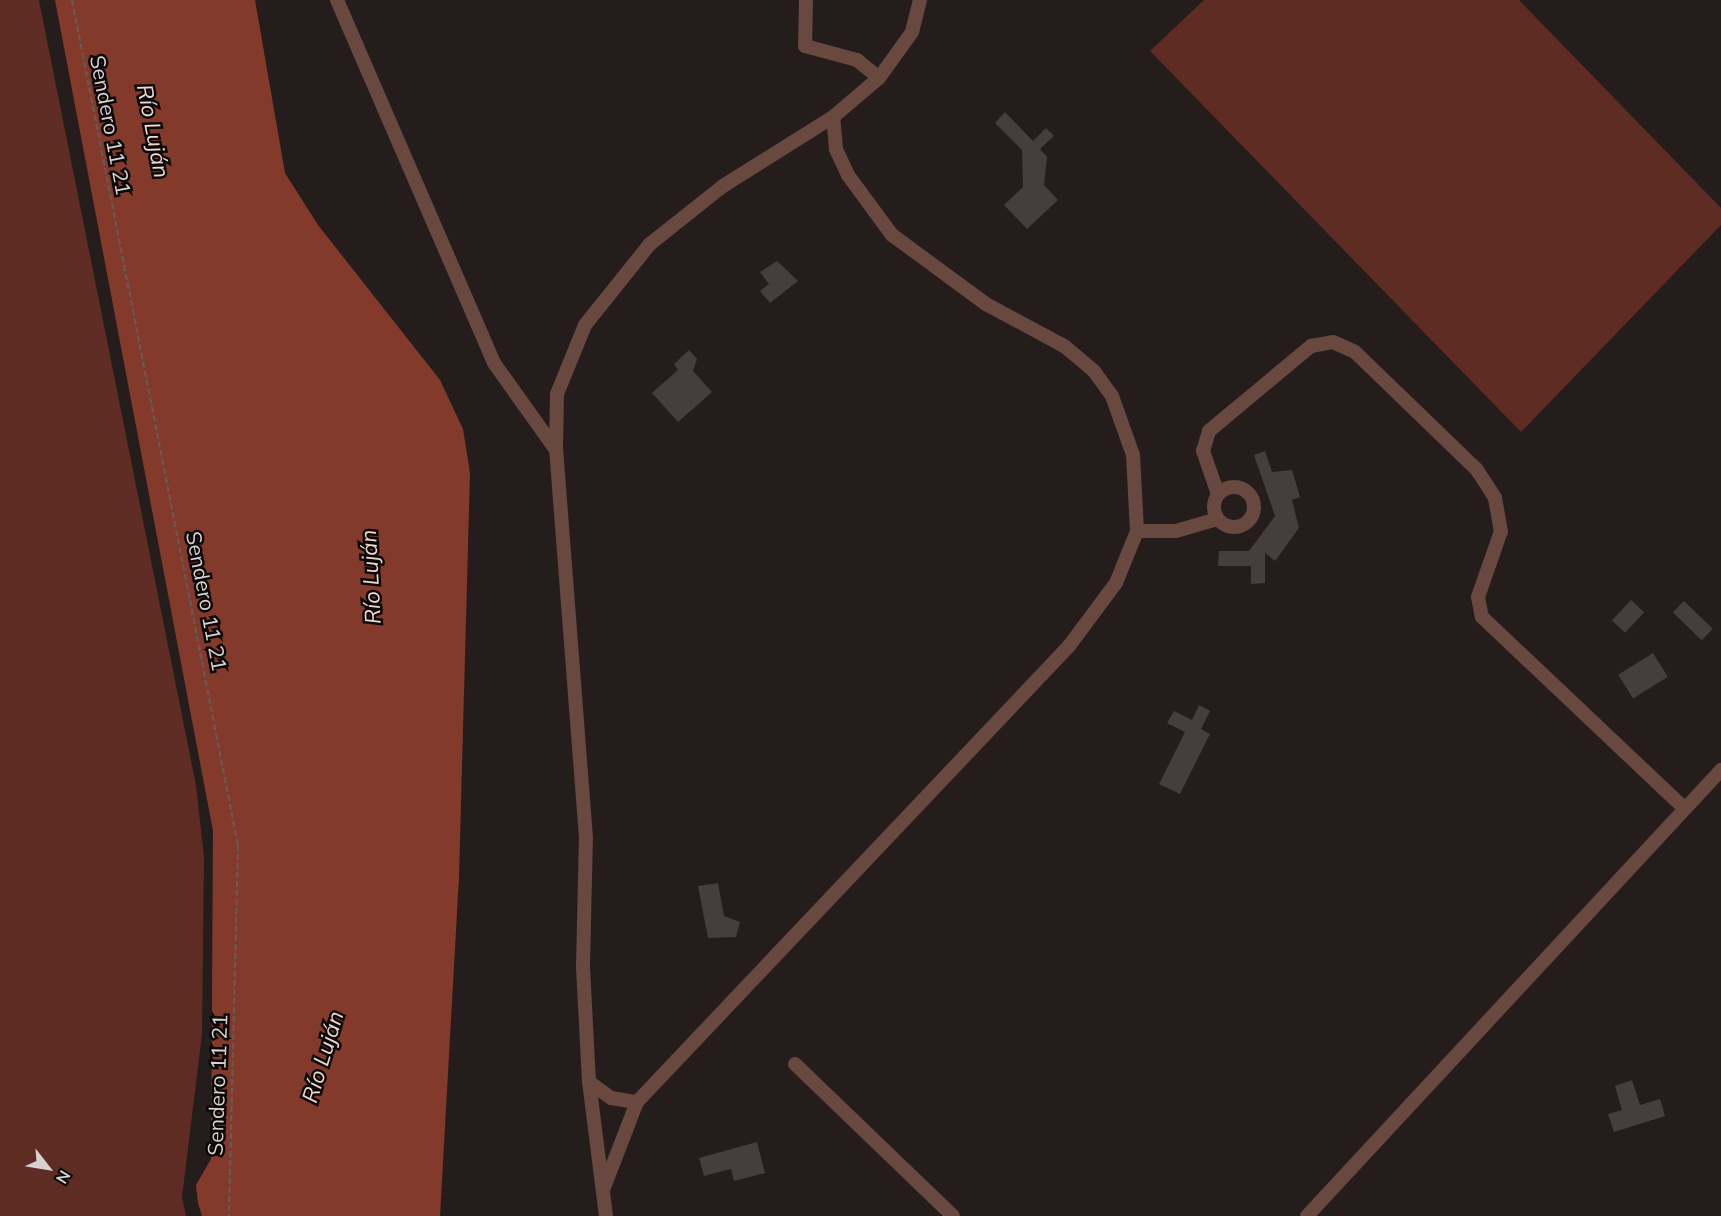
<!DOCTYPE html>
<html>
<head>
<meta charset="utf-8">
<style>
	body { margin:0 }
	#map { position:relative; width:1721px; height:1216px; overflow:hidden; background:#241d1c; font-family:Mulish,sans-serif }
	div>[style] { position:absolute }
	[style*='--x'] { left:calc(var(--x)*1px); top:calc(var(--y)*1px); width:calc(var(--w)*1px); rotate:calc(var(--a)*1deg) }
	.green>* { inset:0; background:#5e2c22 }
	.water>* { inset:0; background:#843a2b }
	.building>* { inset:0; background:#463e3d; transform-origin:0 0 }
	.path>* { height:2px; margin-top:-1px; transform-origin:0; background:repeating-linear-gradient(90deg,#635c5b 0 6px,transparent 0 9px) }
	.street>* { height:14px; margin:-7px; padding:0 7px; transform-origin:7px; border-radius:7px; background:#694840 }
	.street>.ring { margin:-7px; padding:0; box-sizing:content-box; background:none; border:14px solid #694840; border-radius:50% }
	span { translate:-50% -50%; white-space:nowrap; text-align:center; line-height:1.15; -webkit-text-stroke:5px #0b0808; paint-order:stroke }
	.street-label { font-size:21px; color:#d7d2d1 }
	.water-label { font-size:22px; color:#efd8d2; font-style:italic }
	.north { position:absolute; left:18px; top:1138px; width:60px; height:60px; -webkit-text-stroke:4px #0b0808; paint-order:stroke; rotate:121deg; font-size:16px; font-weight:700; line-height:24px; text-align:center; color:#d7d2d1 }
	.north::after { content:''; display:block; margin:auto; width:21px; height:27px; background:#d7d2d1; clip-path:polygon(50% 0,100% 100%,50% 72%,0 100%) }
</style>
</head>
<body>
<div id="map">
	<div class="green">
		<div style="clip-path:polygon(0 0,39px 0,196px 785px,204px 857px,202px 1034px,182px 1197px,186px 1216px,0 1216px)"></div>
		<div style="clip-path:polygon(1204px 0,1519px 0,1721px 208px,1721px 225px,1521px 432px,1150px 51px)"></div>
	</div>
	<div class="water">
		<div style="clip-path:polygon(55px 0,255px 0,285px 173px,318px 225px,440px 380px,463px 429px,470px 473px,459px 877px,440px 1216px,202px 1216px,198px 1203px,196px 1185px,211px 1159px,213px 831px)"></div>
	</div>
	<div class="building">
		<div style="clip-path:polygon(1005px 112px,1033px 141px,1046px 128px,1054px 136px,1040px 149px,1047px 157px,1044px 185px,1058px 200px,1027px 229px,1004px 205px,1023px 187px,1022px 150px,995px 123px)"></div>
		<div style="clip-path:polygon(777px 261px,798px 281px,770px 303px,760px 291px,769px 284px,760px 272px)"></div>
		<div style="clip-path:polygon(689px 350px,697px 359px,693px 371px,712px 392px,678px 422px,652px 393px,678px 370px,674px 364px)"></div>
		<div style="clip-path:polygon(1265px 451px,1272px 472px,1292px 470px,1300px 497px,1292px 500px,1299px 528px,1275px 561px,1265px 553px,1265px 583px,1251px 584px,1251px 566px,1218px 566px,1219px 551px,1249px 551px,1275px 516px,1254px 455px)"></div>
		<div style="left:1631px;top:600px;width:18px;height:28px;rotate:43deg"></div>
		<div style="left:1684px;top:601px;width:40px;height:16px;rotate:44deg"></div>
		<div style="left:1653px;top:653px;width:28px;height:41px;rotate:58deg"></div>
		<div style="clip-path:polygon(1199px 705px,1210px 711px,1201px 729px,1210px 734px,1180px 794px,1159px 784px,1185px 732px,1167px 723px,1174px 711px,1192px 720px)"></div>
		<div style="clip-path:polygon(718px 883px,724px 916px,740px 922px,736px 937px,708px 938px,698px 886px)"></div>
		<div style="clip-path:polygon(1632px 1080px,1640px 1105px,1660px 1099px,1665px 1116px,1614px 1132px,1608px 1114px,1622px 1110px,1615px 1086px)"></div>
		<div style="clip-path:polygon(757px 1142px,765px 1173px,734px 1181px,731px 1169px,704px 1176px,699px 1158px)"></div>
	</div>
	<div class="path">
		<div style="--x:72;--y:0;--w:861;--a:78.89"></div>
		<div style="--x:238;--y:845;--w:371;--a:91.4"></div>
	</div>
	<div class="street">
		<div style="--x:337;--y:0;--w:395;--a:66.6"></div>
		<div style="--x:494;--y:363;--w:107;--a:54.5"></div>
		<div style="--x:806;--y:0;--w:46;--a:91.2"></div>
		<div style="--x:805;--y:46;--w:54;--a:15.1"></div>
		<div style="--x:857;--y:60;--w:28;--a:39"></div>
		<div class="ring" style="left:1214px;top:487px;width:26px;height:26px"></div>
		<div style="--x:1218;--y:494;--w:46;--a:-109.2"></div>
		<div style="--x:1203;--y:451;--w:21;--a:-73"></div>
		<div style="--x:1209;--y:431;--w:133;--a:-39.8"></div>
		<div style="--x:1311;--y:346;--w:22;--a:-10"></div>
		<div style="--x:1333;--y:342;--w:24;--a:24"></div>
		<div style="--x:1355;--y:352;--w:170;--a:44"></div>
		<div style="--x:1477;--y:470;--w:33;--a:57"></div>
		<div style="--x:1495;--y:498;--w:34;--a:80"></div>
		<div style="--x:1501;--y:531;--w:70;--a:109.2"></div>
		<div style="--x:1478;--y:597;--w:20;--a:79"></div>
		<div style="--x:1482;--y:617;--w:279;--a:43.4"></div>
		<div style="--x:1137;--y:531;--w:39;--a:0"></div>
		<div style="--x:1176;--y:531;--w:43;--a:-16.3"></div>
		<div style="--x:795;--y:1064;--w:219;--a:43.9"></div>
		<div style="--x:589;--y:1082;--w:27;--a:36"></div>
		<div style="--x:611;--y:1098;--w:26;--a:9"></div>
		<div style="--x:637;--y:1102;--w:628;--a:-46.55"></div>
		<div style="--x:1069;--y:646;--w:79;--a:-53.3"></div>
		<div style="--x:1116;--y:583;--w:56;--a:-68"></div>
		<div style="--x:1137;--y:531;--w:76;--a:-93"></div>
		<div style="--x:1133;--y:455;--w:63;--a:-109.6"></div>
		<div style="--x:1112;--y:396;--w:31;--a:-126"></div>
		<div style="--x:1094;--y:371;--w:39;--a:-140"></div>
		<div style="--x:1064;--y:346;--w:89;--a:-151.7"></div>
		<div style="--x:986;--y:304;--w:117;--a:-143.7"></div>
		<div style="--x:892;--y:235;--w:74;--a:-126.3"></div>
		<div style="--x:848;--y:175;--w:29;--a:-115"></div>
		<div style="--x:836;--y:149;--w:32;--a:-95"></div>
		<div style="--x:603;--y:1190;--w:94;--a:-68.9"></div>
		<div style="--x:606;--y:1216;--w:135;--a:-97.2"></div>
		<div style="--x:589;--y:1082;--w:116;--a:-93"></div>
		<div style="--x:583;--y:966;--w:128;--a:-88.7"></div>
		<div style="--x:586;--y:838;--w:389;--a:-94.4"></div>
		<div style="--x:556;--y:450;--w:56;--a:-89"></div>
		<div style="--x:557;--y:394;--w:74;--a:-67.9"></div>
		<div style="--x:585;--y:325;--w:104;--a:-51.3"></div>
		<div style="--x:650;--y:244;--w:93;--a:-38.5"></div>
		<div style="--x:723;--y:186;--w:130;--a:-32.1"></div>
		<div style="--x:833;--y:117;--w:60;--a:-40.3"></div>
		<div style="--x:879;--y:78;--w:57;--a:-54.3"></div>
		<div style="--x:912;--y:32;--w:33;--a:-76"></div>
		<div style="--x:1307;--y:1216;--w:609;--a:-47.13"></div>
	</div>
	<div class="street-label">
		<span style="left:111px;top:125px;rotate:79deg">Sendero 11 21</span>
		<span style="left:207px;top:601px;rotate:79deg">Sendero 11 21</span>
		<span style="left:217px;top:1085px;rotate:-88deg">Sendero 11 21</span>
	</div>
	<div class="water-label">
		<span style="left:153px;top:131px;rotate:79deg">Río Luján</span>
		<span style="left:371px;top:577px;rotate:-93deg">Río Luján</span>
		<span style="left:323px;top:1057px;rotate:-73deg">Río Luján</span>
	</div>
	<div class="north">N</div>
</div>
</body>
</html>
